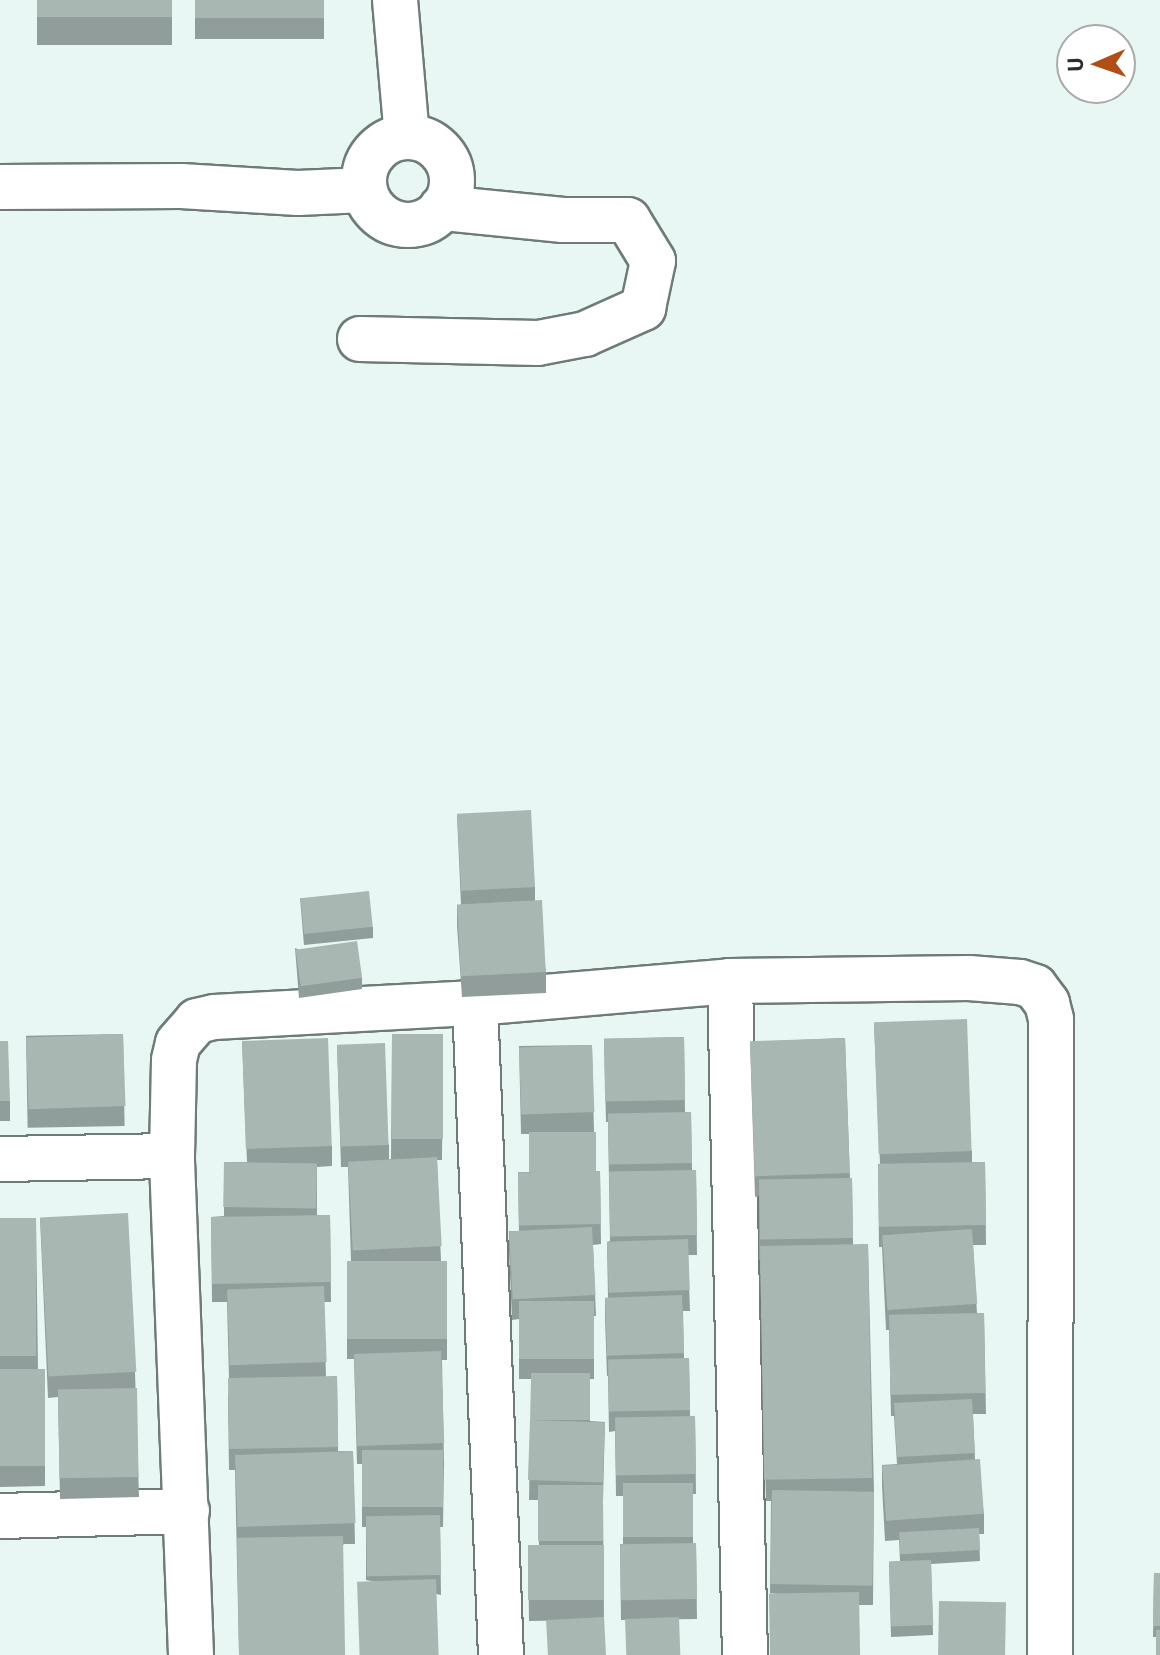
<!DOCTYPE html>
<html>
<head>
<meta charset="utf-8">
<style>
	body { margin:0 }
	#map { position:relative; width:1160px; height:1655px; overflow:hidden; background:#e8f7f3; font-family:Barlow,sans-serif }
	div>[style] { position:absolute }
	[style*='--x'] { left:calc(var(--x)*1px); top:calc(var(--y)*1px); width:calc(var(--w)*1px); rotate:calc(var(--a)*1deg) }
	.roads { filter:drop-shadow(2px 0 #6e7c78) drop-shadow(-2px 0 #6e7c78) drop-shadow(0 2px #6e7c78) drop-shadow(0 -2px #6e7c78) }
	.street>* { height:44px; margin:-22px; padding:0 22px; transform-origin:22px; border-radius:22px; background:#fff }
	.street>.ring { margin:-22px; padding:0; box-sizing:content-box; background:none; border:44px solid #fff; border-radius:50% }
	.wall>* { inset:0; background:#919d9a; transform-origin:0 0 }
	.building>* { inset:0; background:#a9b7b3; transform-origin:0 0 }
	span { translate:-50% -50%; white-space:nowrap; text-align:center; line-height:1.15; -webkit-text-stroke:8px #fff; paint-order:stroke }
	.north { position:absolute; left:1056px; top:24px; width:80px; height:80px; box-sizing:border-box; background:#fff; border:2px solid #a9abab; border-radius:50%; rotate:268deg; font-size:22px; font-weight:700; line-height:32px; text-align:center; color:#282e2c }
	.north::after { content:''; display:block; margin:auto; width:28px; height:36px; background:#b14e16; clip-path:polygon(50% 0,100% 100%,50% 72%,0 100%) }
</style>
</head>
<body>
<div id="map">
	<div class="roads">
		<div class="street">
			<div style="--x:395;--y:0;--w:137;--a:85"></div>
			<div class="ring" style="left:364px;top:137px;width:44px;height:44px"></div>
			<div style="--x:0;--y:187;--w:181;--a:-0.3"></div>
			<div style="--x:181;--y:186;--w:117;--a:3.4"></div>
			<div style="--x:298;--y:193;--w:66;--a:-2.6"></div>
			<div style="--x:360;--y:339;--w:178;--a:1.3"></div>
			<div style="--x:538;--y:343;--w:48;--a:-10.8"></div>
			<div style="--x:585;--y:334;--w:64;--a:-24.1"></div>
			<div style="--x:643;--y:308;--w:48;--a:-78"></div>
			<div style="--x:653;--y:261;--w:48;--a:-121.4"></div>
			<div style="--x:628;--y:220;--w:65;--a:180"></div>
			<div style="--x:563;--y:220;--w:122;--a:-174.3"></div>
			<div style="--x:730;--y:981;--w:674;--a:88.73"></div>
			<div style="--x:475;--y:1003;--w:653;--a:87.72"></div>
			<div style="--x:0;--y:1159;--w:172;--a:-1"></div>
			<div style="--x:0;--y:1516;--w:187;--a:-1.5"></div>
			<div style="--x:191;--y:1655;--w:499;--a:-92.2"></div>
			<div style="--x:172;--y:1156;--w:96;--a:-88.8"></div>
			<div style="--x:174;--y:1060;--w:17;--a:-77"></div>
			<div style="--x:178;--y:1043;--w:29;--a:-49"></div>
			<div style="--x:197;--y:1021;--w:17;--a:-13"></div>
			<div style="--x:214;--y:1017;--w:261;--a:-3.1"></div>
			<div style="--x:475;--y:1003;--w:256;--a:-4.9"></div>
			<div style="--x:730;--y:981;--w:239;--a:-0.7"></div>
			<div style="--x:969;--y:978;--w:51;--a:4.5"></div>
			<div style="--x:1020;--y:982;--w:16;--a:18"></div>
			<div style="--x:1035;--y:987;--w:20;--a:53"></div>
			<div style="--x:1047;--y:1003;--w:16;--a:76"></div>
			<div style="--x:1051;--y:1019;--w:636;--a:90.09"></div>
		</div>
	</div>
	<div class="wall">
		<div style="left:37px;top:0;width:135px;height:45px"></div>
		<div style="left:195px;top:0;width:129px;height:39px"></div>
		<div style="clip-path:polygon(457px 815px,535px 887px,535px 900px,546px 972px,546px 993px,462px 997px,457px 926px,457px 905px,461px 905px)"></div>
		<div style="clip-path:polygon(300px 898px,373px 927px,373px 938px,304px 945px)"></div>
		<div style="clip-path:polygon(295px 948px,362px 978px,362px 989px,299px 998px)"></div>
		<div style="clip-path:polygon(874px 1024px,972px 1151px,972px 1162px,985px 1162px,986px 1245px,973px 1245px,977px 1313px,984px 1313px,986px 1414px,973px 1414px,975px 1459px,984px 1514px,984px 1534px,979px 1534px,980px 1561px,931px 1564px,933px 1635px,891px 1637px,889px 1562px,900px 1561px,899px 1540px,885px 1541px,882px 1486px,882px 1465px,897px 1464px,894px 1416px,891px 1416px,889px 1330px,886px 1330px,882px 1247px,879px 1247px,878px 1164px,880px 1164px)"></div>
		<div style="left:123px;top:1034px;width:92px;height:97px;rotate:89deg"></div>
		<div style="clip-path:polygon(392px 1034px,443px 1034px,442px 1160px,437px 1160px,441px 1261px,447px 1261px,447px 1360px,442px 1360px,444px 1463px,443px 1527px,440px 1527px,441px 1595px,366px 1580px,366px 1527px,362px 1527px,362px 1464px,357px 1464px,354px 1359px,347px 1359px,347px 1261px,351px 1261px,348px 1167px,341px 1167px,337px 1045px,389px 1145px,389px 1159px,391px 1159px)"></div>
		<div style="clip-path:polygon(684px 1037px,685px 1112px,691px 1112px,692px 1170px,696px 1170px,697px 1255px,688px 1255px,690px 1311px,683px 1311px,684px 1358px,689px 1358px,690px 1416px,695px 1416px,696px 1494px,693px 1494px,693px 1543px,696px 1543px,697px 1619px,621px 1620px,620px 1544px,623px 1544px,623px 1496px,616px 1496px,615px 1431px,609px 1432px,608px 1376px,607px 1376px,605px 1318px,605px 1298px,608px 1298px,607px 1242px,610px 1241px,608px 1122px,606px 1122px,604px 1039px)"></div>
		<div style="clip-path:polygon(845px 1038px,850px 1179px,852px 1178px,853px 1245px,868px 1244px,874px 1492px,873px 1605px,859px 1605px,770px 1593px,771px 1501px,766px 1501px,760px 1260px,759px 1260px,759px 1196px,755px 1197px,750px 1042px)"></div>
		<div style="clip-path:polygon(0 1041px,10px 1101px,10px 1121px,0 1121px)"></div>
		<div style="clip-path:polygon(242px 1042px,332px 1146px,332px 1166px,317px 1167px,317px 1215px,330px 1215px,331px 1302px,324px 1302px,326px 1377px,337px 1376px,338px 1451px,353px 1451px,355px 1544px,344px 1544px,239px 1655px,235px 1470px,229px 1470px,228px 1400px,229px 1379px,227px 1302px,212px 1302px,211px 1217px,224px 1216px,224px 1162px,247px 1162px)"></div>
		<div style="clip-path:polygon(592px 1045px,594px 1132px,596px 1171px,600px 1171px,601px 1244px,593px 1245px,596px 1316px,594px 1316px,594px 1379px,590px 1379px,590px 1421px,605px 1422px,603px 1501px,604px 1620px,529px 1621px,528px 1546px,539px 1546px,538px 1500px,529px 1500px,531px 1379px,519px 1379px,519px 1319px,512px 1320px,509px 1251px,509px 1231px,519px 1231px,518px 1172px,529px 1172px,529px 1134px,521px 1134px,519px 1046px)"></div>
		<div style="clip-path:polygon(0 1218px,36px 1218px,38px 1369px,45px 1369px,45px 1486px,0 1487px)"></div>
		<div style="clip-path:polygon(40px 1218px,135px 1372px,139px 1497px,60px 1499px,58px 1397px,48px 1398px)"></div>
		<div style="clip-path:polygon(1154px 1573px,1160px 1573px,1160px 1655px,1156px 1637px,1153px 1637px)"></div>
	</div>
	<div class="building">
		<div style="left:37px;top:0;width:135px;height:17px"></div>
		<div style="left:195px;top:0;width:129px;height:18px"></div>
		<div style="left:531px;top:810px;width:77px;height:74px;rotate:87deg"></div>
		<div style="left:369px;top:891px;width:36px;height:69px;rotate:84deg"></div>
		<div style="left:542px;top:900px;width:72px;height:85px;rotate:87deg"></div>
		<div style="left:357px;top:941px;width:37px;height:62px;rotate:82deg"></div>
		<div style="left:967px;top:1019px;width:132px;height:93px;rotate:88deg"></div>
		<div style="left:123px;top:1034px;width:72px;height:97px;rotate:88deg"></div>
		<div style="left:392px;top:1034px;width:51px;height:105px"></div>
		<div style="left:684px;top:1037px;width:63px;height:80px;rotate:89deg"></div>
		<div style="left:328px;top:1038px;width:108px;height:86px;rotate:88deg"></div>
		<div style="left:845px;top:1038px;width:135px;height:95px;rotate:88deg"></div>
		<div style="clip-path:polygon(0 1041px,8px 1041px,10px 1101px,0 1101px)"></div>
		<div style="left:385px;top:1043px;width:102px;height:48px;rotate:88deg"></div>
		<div style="left:592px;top:1045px;width:67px;height:73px;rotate:88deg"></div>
		<div style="left:691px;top:1112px;width:51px;height:83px;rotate:89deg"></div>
		<div style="left:529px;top:1132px;width:67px;height:40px"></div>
		<div style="left:437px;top:1157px;width:89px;height:89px;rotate:87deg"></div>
		<div style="left:224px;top:1162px;width:93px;height:45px;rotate:1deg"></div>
		<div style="left:985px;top:1162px;width:63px;height:107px;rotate:89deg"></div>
		<div style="left:696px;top:1170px;width:65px;height:87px;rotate:89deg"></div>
		<div style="left:600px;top:1171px;width:53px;height:82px;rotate:89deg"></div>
		<div style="left:852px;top:1178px;width:60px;height:93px;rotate:89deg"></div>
		<div style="left:128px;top:1213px;width:159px;height:88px;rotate:87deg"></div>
		<div style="left:330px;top:1215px;width:67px;height:119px;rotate:89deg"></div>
		<div style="left:0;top:1218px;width:36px;height:138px"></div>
		<div style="left:592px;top:1227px;width:68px;height:83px;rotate:87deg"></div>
		<div style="left:972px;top:1229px;width:75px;height:90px;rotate:86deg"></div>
		<div style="left:688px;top:1239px;width:51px;height:81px;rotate:88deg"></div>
		<div style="left:868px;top:1244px;width:234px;height:108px;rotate:89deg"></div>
		<div style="left:347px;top:1261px;width:100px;height:78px"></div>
		<div style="left:324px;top:1286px;width:76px;height:97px;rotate:88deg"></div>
		<div style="left:682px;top:1295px;width:58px;height:77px;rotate:88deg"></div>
		<div style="left:519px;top:1301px;width:75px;height:58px"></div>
		<div style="left:984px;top:1313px;width:80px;height:95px;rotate:89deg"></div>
		<div style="left:441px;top:1351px;width:92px;height:87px;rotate:88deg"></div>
		<div style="left:689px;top:1358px;width:52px;height:81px;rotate:89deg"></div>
		<div style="left:45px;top:1369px;width:97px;height:45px;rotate:90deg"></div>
		<div style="left:531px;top:1373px;width:59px;height:47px"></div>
		<div style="left:337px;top:1376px;width:71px;height:109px;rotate:89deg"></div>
		<div style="left:137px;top:1388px;width:89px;height:79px;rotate:89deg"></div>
		<div style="left:972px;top:1399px;width:54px;height:78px;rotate:87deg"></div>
		<div style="left:695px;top:1416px;width:58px;height:80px;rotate:89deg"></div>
		<div style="left:530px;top:1420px;width:75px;height:60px;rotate:2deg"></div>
		<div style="left:443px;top:1450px;width:57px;height:81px;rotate:90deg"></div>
		<div style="left:353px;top:1451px;width:72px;height:118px;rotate:88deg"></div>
		<div style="left:980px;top:1459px;width:55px;height:98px;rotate:86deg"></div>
		<div style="left:623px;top:1483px;width:70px;height:54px"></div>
		<div style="left:603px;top:1485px;width:56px;height:65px;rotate:90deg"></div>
		<div style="left:772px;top:1490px;width:102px;height:94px;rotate:1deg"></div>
		<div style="left:440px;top:1515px;width:60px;height:74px;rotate:89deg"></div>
		<div style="left:979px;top:1528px;width:22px;height:80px;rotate:87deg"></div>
		<div style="left:343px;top:1536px;width:119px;height:106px;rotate:89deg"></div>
		<div style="left:696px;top:1543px;width:56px;height:76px;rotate:89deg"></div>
		<div style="left:604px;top:1545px;width:55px;height:76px;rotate:90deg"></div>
		<div style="left:931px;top:1560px;width:65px;height:42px;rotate:88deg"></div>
		<div style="clip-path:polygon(1154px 1573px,1160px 1573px,1160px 1626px,1153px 1626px)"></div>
		<div style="left:436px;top:1579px;width:76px;height:79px;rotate:88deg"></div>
		<div style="left:859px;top:1592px;width:63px;height:90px;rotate:89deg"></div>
		<div style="left:939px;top:1601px;width:67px;height:54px;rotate:1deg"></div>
		<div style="left:604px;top:1617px;width:38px;height:58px;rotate:87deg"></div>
		<div style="left:679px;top:1617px;width:38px;height:54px;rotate:88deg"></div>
		<div style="left:1156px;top:1630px;width:4px;height:25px"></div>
	</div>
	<div class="north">U</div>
</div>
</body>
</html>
